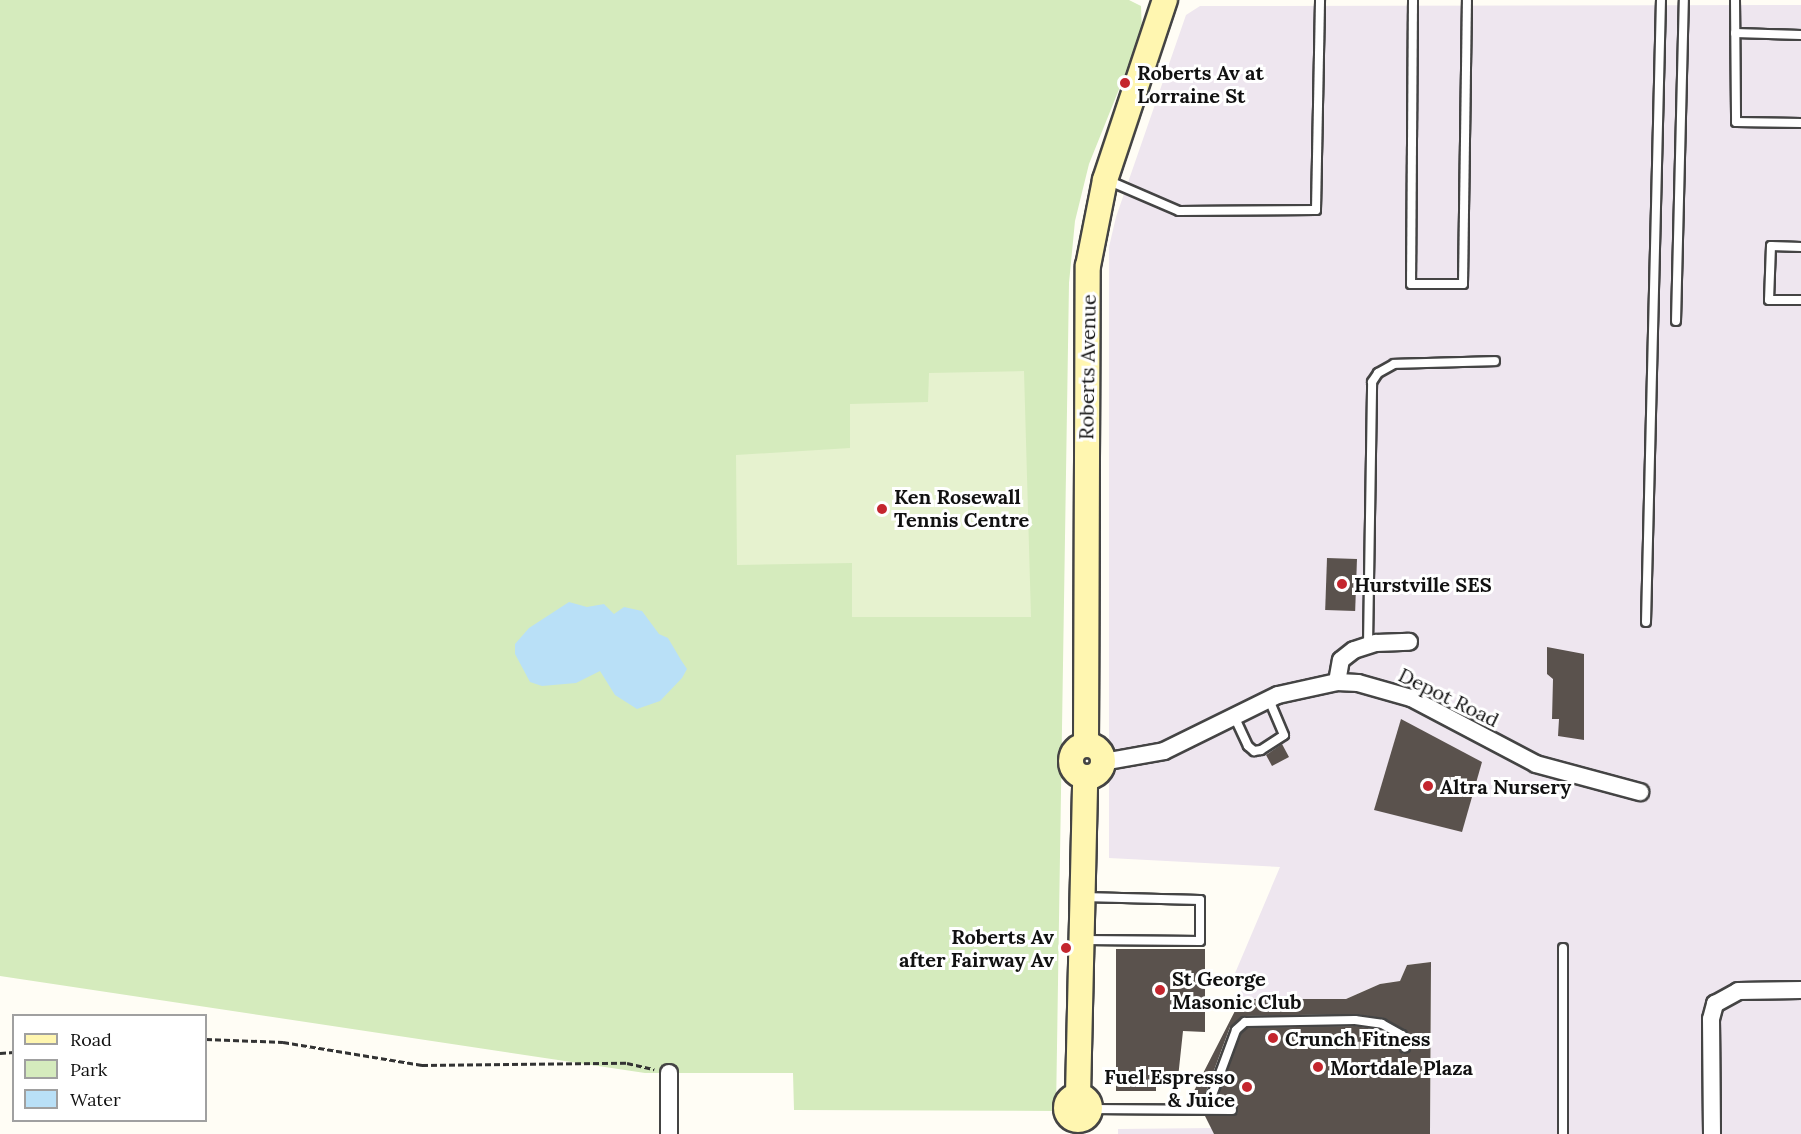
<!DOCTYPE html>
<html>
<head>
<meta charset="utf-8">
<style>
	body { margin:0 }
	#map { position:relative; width:1801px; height:1134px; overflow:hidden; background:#fffdf5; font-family:Lora,serif }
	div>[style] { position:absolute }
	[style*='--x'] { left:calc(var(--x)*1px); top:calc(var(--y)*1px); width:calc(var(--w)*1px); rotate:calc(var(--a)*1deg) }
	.industrial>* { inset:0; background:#eee6ef }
	.green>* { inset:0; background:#d5ebbd }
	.pitch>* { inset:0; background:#e6f2cf }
	.water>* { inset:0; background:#b9e0f7 }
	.building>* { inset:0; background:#5a524d; transform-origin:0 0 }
	.path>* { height:3px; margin-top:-1.5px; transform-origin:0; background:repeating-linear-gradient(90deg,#333 0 6px,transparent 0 9px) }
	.roads { filter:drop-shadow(2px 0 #444) drop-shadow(-2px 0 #444) drop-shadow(0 2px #444) drop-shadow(0 -2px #444) }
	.lane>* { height:8px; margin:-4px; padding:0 4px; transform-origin:4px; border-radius:4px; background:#fff }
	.street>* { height:16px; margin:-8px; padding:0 8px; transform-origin:8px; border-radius:8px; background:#fff }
	.secondary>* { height:24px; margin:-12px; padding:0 12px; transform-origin:12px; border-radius:12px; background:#fff6b0 }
	.secondary>.ring { margin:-12px; padding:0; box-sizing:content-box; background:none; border:24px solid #fff6b0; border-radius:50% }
	.dots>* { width:16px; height:16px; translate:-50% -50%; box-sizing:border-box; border:3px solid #fff; border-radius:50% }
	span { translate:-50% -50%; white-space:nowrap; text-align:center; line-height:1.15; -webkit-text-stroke:6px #fff; paint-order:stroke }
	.poi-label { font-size:20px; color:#111; font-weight:700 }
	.left { translate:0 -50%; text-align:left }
	.right { translate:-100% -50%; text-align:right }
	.street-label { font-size:20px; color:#111 }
	.legend { position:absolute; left:12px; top:1014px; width:195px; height:108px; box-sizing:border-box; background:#fff; border:2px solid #a0a0a0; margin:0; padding:8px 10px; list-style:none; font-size:18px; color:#111 }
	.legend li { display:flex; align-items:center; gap:12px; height:30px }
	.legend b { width:30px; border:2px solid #a0a0a0 }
</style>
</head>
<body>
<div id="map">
	<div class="industrial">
		<div style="clip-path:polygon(1801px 5px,1801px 1134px,1430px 1134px,1431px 962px,1407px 965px,1400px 981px,1380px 984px,1346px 999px,1249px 999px,1237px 1007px,1243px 986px,1233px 978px,1280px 867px,1109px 858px,1109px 247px,1116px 217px,1186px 15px,1200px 6px)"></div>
		<div style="clip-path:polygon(1214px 1128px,1214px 1134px,1118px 1134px,1118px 1129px)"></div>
	</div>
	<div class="green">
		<div style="clip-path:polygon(0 0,1129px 0,1141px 6px,1142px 32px,1089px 164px,1075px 221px,1069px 283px,1056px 1111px,794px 1110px,793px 1073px,645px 1073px,0 976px)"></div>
	</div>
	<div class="pitch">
		<div style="clip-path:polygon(1024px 371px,1031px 617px,852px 617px,852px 563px,737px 565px,736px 455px,850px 448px,850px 404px,928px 402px,929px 373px)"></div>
	</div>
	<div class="water">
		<div style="clip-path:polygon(569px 602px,587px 607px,604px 604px,614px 614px,624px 607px,642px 611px,659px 634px,668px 638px,681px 660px,687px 669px,682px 678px,660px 701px,637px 709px,615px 695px,600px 671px,576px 683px,542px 686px,530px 682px,515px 654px,515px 644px,529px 628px)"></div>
	</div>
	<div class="building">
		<div style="left:1327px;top:558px;width:30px;height:52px;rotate:2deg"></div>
		<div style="clip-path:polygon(1547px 647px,1584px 654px,1584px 740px,1558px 736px,1559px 719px,1552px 719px,1553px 679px,1547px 674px)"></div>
		<div style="clip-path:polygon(1401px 719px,1482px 762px,1462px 832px,1374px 810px)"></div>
		<div style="clip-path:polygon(1282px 744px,1289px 757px,1272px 766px,1266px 755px)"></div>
		<div style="clip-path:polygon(1116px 949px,1205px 949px,1205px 1032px,1183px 1031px,1178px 1078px,1156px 1078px,1156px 1091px,1116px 1091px)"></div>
		<div style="clip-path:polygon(1431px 962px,1430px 1134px,1214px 1134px,1205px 1116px,1232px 1116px,1238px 1113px,1235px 1104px,1213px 1103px,1241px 1034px,1247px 1028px,1355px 1026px,1380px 1030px,1396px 1039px,1403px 1054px,1411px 1049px,1407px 1031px,1383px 1018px,1355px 1014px,1244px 1016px,1230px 1027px,1206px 1092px,1197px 1101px,1194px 1091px,1237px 1007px,1249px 999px,1346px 999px,1380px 984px,1400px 981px,1407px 965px)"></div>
	</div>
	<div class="path">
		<div style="--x:206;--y:1039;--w:77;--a:2.2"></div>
		<div style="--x:283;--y:1042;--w:141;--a:9.4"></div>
		<div style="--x:422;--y:1065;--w:205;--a:-0.6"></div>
		<div style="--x:627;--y:1063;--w:28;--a:13"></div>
		<div style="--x:0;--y:1053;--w:14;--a:-4"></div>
	</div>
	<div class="roads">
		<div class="lane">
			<div style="--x:1413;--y:0;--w:284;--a:90.4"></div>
			<div style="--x:1411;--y:284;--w:52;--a:0"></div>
			<div style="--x:1463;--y:284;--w:284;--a:-89.2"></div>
			<div style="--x:1735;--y:0;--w:122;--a:89.5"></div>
			<div style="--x:1736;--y:122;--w:65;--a:0.9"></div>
			<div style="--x:1735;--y:33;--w:66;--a:1.7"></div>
			<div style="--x:1107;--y:180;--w:78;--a:23.3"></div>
			<div style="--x:1179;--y:211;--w:137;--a:-0.4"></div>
			<div style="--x:1316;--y:210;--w:210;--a:-88.9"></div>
			<div style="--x:1801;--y:247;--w:30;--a:-178"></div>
			<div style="--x:1771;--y:246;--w:54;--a:92.1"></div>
			<div style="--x:1769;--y:300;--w:32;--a:0"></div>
			<div style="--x:1676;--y:321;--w:321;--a:-88.6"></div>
			<div style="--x:1646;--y:622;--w:622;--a:-88.62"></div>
			<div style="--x:1368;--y:645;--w:263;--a:-89.1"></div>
			<div style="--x:1372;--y:382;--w:11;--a:-56"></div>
			<div style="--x:1378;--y:373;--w:18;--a:-29"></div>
			<div style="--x:1394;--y:364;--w:101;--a:-1.7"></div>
			<div style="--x:1234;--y:716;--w:33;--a:65"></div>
			<div style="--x:1248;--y:746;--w:8;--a:40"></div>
			<div style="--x:1254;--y:751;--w:7;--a:-8"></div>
			<div style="--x:1261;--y:750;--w:27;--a:-33"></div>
			<div style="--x:1284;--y:735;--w:39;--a:-113"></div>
			<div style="--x:1083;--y:940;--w:117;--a:0.5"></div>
			<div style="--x:1200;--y:941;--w:41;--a:-90"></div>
			<div style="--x:1200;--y:900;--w:117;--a:-178.5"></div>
			<div style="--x:1563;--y:948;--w:186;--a:90"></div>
			<div style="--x:1200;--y:1108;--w:18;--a:-47"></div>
			<div style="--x:1212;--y:1095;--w:69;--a:-69.7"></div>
			<div style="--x:1236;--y:1030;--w:12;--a:-42"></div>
			<div style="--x:1245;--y:1022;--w:110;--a:-1"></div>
			<div style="--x:1355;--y:1020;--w:27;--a:8"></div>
			<div style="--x:1382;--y:1024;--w:23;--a:29"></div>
			<div style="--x:1402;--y:1035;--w:13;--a:77"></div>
			<div style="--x:1090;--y:1109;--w:142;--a:0.4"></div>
		</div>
		<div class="street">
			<div style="--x:1337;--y:682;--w:22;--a:-80"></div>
			<div style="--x:1341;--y:660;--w:16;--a:-38"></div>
			<div style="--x:1354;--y:650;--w:23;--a:-18"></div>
			<div style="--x:1376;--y:643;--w:33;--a:-2"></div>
			<div style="--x:1103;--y:762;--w:62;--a:-10.2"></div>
			<div style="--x:1164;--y:751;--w:127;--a:-26.2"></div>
			<div style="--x:1278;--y:695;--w:60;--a:-12.4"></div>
			<div style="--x:1337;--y:682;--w:21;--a:3"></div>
			<div style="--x:1358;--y:683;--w:55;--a:15.8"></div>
			<div style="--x:1411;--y:698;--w:141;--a:27.8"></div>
			<div style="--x:1536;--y:764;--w:108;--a:15.1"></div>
			<div style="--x:669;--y:1134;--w:61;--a:-90"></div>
			<div style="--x:1712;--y:1134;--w:115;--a:-90.5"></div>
			<div style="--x:1711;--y:1019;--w:16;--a:-75"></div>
			<div style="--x:1715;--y:1004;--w:26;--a:-29"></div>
			<div style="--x:1738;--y:991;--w:63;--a:-0.9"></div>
		</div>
		<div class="secondary">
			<div style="--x:1086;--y:745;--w:479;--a:-89.8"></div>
			<div style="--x:1088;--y:266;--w:88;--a:-78.8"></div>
			<div style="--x:1105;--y:180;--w:190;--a:-71.6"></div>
			<div class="ring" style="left:1071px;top:745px;width:8px;height:8px"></div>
			<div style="--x:1078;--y:1096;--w:319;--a:-88.7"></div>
			<div class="ring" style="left:1066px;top:1096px;width:0;height:0"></div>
		</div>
	</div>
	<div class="dots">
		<div style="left:1125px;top:83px;background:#c4262e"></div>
		<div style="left:882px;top:509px;background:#c4262e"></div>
		<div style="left:1342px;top:584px;background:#c4262e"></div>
		<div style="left:1428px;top:786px;background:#c4262e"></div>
		<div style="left:1066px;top:948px;background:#c4262e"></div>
		<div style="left:1160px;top:990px;background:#c4262e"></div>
		<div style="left:1273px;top:1038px;background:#c4262e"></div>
		<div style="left:1318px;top:1067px;background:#c4262e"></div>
		<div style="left:1247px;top:1087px;background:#c4262e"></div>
	</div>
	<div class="poi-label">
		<span class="left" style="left:1137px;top:84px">Roberts Av at<br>Lorraine St</span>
		<span class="left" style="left:894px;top:508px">Ken Rosewall<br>Tennis Centre</span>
		<span class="left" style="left:1354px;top:584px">Hurstville SES</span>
		<span class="left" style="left:1440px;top:786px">Altra Nursery</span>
		<span class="right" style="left:1054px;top:948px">Roberts Av<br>after Fairway Av</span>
		<span class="left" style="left:1172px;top:990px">St George<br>Masonic Club</span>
		<span class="left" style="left:1285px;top:1038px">Crunch Fitness</span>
		<span class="left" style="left:1330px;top:1067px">Mortdale Plaza</span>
		<span class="right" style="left:1235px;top:1088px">Fuel Espresso<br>&amp; Juice</span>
	</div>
	<div class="street-label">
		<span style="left:1087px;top:367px;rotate:-89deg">Roberts Avenue</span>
		<span style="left:1449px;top:697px;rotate:26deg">Depot Road</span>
	</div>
	<ul class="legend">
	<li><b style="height:8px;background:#fff6b0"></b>Road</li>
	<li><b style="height:16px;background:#d5ebbd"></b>Park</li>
	<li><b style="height:16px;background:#b9e0f7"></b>Water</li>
	</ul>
</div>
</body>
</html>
